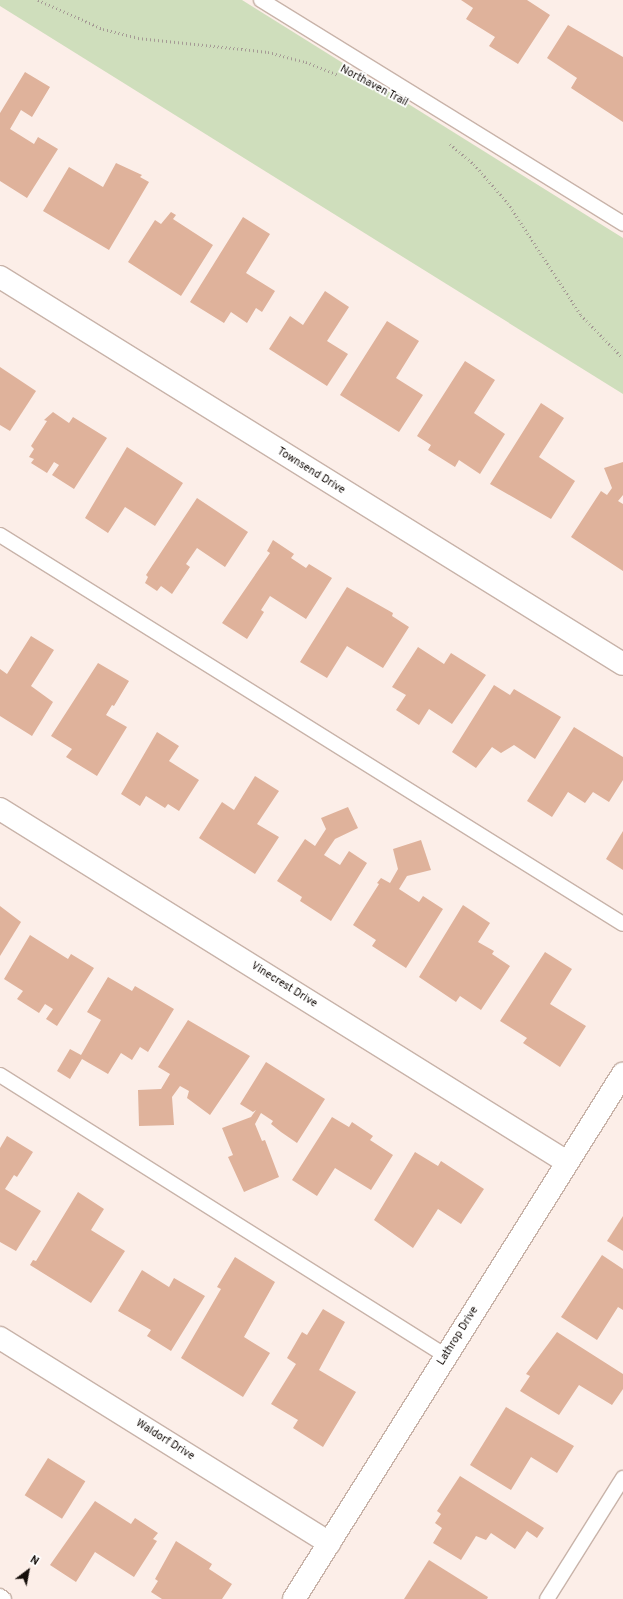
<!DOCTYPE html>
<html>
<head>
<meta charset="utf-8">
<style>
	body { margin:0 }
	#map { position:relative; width:623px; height:1599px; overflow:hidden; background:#fceee8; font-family:Overpass,sans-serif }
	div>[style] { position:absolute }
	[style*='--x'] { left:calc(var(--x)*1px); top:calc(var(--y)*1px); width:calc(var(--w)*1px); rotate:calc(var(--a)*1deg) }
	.green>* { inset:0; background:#cfdebc }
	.building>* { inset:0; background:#dfb29b; transform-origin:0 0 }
	.path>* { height:2.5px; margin-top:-1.25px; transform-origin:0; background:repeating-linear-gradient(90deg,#a59a95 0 1px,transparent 0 4px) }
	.roads { filter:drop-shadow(1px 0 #c8b3a9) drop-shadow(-1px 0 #c8b3a9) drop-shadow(0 1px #c8b3a9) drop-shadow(0 -1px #c8b3a9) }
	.lane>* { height:14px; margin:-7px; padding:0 7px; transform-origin:7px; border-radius:7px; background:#fff }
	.street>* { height:22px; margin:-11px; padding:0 11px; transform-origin:11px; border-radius:11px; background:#fff }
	span { translate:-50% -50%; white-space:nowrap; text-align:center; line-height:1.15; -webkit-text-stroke:3.5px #fff; paint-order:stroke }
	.street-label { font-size:11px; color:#150e0a }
	.north { position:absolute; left:8px; top:1551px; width:40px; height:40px; -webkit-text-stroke:3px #fff; paint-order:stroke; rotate:32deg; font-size:11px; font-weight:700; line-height:16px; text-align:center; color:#150e0a }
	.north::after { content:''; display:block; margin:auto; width:14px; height:18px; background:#150e0a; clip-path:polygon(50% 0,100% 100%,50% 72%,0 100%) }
</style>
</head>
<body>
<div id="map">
	<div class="green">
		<div style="clip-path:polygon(0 0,242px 0,623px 238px,623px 394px,0 6px)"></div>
	</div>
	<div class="building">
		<div style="clip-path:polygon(461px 0,527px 0,550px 15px,518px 64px,489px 46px,495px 37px,466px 19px,473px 8px)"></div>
		<div style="clip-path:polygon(568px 25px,623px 57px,623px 122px,571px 88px,577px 78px,547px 58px)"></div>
		<div style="clip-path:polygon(25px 72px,50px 87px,32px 117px,21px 110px,10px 129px,34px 144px,38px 137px,58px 149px,27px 198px,0 181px,0 113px)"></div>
		<div style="clip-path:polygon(116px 163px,142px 175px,140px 177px,149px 182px,109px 250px,43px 211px,69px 167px,103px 187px)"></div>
		<div style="clip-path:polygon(171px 212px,176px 215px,173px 219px,213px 245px,181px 296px,128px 262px,155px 220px,161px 224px)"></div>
		<div style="clip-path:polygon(243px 217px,270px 234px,246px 273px,275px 291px,262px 312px,256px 308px,247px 323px,231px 312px,224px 323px,190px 302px)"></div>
		<div style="clip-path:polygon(325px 291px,349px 307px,327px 341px,348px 354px,327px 386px,269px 349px,290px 316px,303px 325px)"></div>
		<div style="clip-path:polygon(387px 321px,419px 341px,396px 378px,423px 395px,399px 432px,340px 395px)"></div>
		<div style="clip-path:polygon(465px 361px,495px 380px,474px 413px,505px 434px,480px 474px,459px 460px,455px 467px,428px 450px,431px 445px,417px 436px)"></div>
		<div style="clip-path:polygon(0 367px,36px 391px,10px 431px,0 425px)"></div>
		<div style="clip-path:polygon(541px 403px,564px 418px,539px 457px,575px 481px,551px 519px,490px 484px)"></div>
		<div style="clip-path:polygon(53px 412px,69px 423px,73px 417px,107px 438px,74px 489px,52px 475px,59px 465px,54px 462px,47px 473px,31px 463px,34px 459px,29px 457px,34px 449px,31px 446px,47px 421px,44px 420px)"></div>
		<div style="clip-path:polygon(127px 447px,183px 483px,155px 526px,125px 507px,108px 533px,85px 518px)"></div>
		<div style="clip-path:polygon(623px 462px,623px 495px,618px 501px,623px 504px,623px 571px,571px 537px,601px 491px,607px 495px,612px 488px,604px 468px)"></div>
		<div style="clip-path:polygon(197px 498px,248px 532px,225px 567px,197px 548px,186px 564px,190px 567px,172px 594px,161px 586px,157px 591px,145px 583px,148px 577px,146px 575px)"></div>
		<div style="clip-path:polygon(273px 540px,294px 554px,291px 558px,306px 568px,309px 564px,332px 578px,306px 619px,270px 596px,261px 610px,264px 612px,247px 639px,222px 623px,270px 553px,267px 551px)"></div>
		<div style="clip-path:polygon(347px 587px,393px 613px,392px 616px,409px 627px,383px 668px,347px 646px,327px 678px,300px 662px)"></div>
		<div style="clip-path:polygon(31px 636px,54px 650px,31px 686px,53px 702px,32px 736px,0 716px,0 669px,7px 674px)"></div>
		<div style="clip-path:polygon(418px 647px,444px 664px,451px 653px,486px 675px,452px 724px,429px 709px,419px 725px,396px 710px,406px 695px,392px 687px)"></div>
		<div style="clip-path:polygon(98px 663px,129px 681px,114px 706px,112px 705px,106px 715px,127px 727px,97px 776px,66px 757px,72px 749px,51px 736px)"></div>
		<div style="clip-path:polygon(494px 685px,510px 695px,514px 689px,561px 717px,535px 759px,514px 745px,501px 753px,492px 747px,476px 768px,452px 752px)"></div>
		<div style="clip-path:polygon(574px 727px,623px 757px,623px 780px,609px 802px,593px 792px,585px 803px,568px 792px,552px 817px,527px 801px)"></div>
		<div style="clip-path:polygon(157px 732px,179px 746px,169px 761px,199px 780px,179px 811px,168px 804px,165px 808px,146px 796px,140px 806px,121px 794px)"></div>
		<div style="clip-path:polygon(255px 776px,279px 791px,257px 824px,279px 837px,255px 874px,199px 838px,222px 802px,234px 810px)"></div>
		<div style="clip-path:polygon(348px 807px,358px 828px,335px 839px,324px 855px,340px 865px,349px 851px,367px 863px,331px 921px,300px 901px,302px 897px,277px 881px,305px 839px,315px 846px,326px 829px,321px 818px)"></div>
		<div style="clip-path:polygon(623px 831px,623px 870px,606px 859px)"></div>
		<div style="clip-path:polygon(421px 840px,431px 870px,407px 876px,399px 889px,419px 902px,423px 896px,443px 909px,406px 968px,372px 946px,376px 940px,353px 925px,379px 884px,377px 883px,381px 878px,390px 883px,398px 869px,393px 849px)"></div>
		<div style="clip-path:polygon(463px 905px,490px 923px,478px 942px,494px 951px,492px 954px,510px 966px,481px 1010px,460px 996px,456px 1002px,419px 977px)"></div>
		<div style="clip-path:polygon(0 906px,21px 922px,0 956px)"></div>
		<div style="clip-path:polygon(30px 935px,68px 959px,71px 954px,94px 968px,57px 1026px,46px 1019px,53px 1009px,45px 1004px,39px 1013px,17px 999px,23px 991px,4px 979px)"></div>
		<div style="clip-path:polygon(545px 952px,572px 969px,550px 1004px,586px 1026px,560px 1067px,523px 1043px,527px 1038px,500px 1021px)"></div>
		<div style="clip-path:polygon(108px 977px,132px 991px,135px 986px,174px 1009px,148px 1052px,140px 1047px,132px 1060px,121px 1053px,108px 1074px,82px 1059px,70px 1079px,57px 1071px,70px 1049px,81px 1055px,101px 1020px,87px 1012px)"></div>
		<div style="clip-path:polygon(188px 1020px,250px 1056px,210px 1115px,187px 1098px,189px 1091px,180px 1086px,172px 1097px,174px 1125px,139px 1126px,138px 1090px,161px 1089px,170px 1074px,158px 1067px)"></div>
		<div style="clip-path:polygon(266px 1062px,325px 1099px,297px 1143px,281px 1132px,271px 1124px,273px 1121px,261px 1113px,255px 1124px,262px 1141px,265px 1140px,279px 1177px,244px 1192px,228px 1157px,233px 1155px,222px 1128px,251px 1117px,256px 1110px,253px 1112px,240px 1104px)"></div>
		<div style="clip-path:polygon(332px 1117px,349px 1127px,352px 1122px,373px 1136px,370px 1140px,393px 1155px,371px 1190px,335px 1168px,317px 1196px,292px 1180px)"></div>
		<div style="clip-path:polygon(7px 1136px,33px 1152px,17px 1177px,14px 1175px,5px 1189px,41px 1211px,16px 1251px,0 1242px,0 1148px)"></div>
		<div style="clip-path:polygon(415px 1152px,438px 1166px,441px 1161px,484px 1189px,461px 1224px,438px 1209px,413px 1248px,374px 1220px)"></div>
		<div style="clip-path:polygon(78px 1192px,104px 1209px,91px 1230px,125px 1251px,91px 1303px,30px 1265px,33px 1260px,36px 1261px)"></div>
		<div style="clip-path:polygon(623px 1216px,623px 1251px,607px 1241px)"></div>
		<div style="clip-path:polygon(602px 1255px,623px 1269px,623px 1310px,618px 1307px,597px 1340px,561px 1317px)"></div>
		<div style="clip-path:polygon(235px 1257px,275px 1282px,244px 1337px,270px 1353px,243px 1397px,181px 1358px,221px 1289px,217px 1287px)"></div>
		<div style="clip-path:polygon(142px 1270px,169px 1287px,174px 1278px,205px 1296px,171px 1351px,147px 1336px,151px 1330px,118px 1311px)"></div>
		<div style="clip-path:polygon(323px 1309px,345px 1322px,319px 1370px,356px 1392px,323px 1447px,293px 1428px,298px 1420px,271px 1404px,296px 1364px,287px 1358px,302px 1332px,307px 1335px)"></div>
		<div style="clip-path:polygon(557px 1332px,623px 1374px,623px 1389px,612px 1405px,579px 1385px,559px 1415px,520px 1391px,530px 1376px,526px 1374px)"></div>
		<div style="clip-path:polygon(506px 1407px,574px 1446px,557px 1473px,531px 1457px,511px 1490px,470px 1465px)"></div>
		<div style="left:48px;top:1458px;width:44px;height:44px;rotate:32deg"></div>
		<div style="clip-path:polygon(460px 1476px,544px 1528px,537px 1538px,527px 1531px,515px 1549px,491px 1533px,486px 1540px,476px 1536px,461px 1560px,433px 1543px,442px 1528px,435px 1523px,441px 1514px,437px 1511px)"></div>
		<div style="clip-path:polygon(95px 1501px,131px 1524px,135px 1518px,158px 1533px,153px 1539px,157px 1541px,134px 1577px,95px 1552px,76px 1582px,50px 1565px)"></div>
		<div style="clip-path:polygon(176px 1541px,212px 1564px,209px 1569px,232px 1584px,222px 1599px,162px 1599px,151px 1592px,158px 1581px,155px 1579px)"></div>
		<div style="clip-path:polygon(429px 1560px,488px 1597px,487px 1599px,404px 1599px)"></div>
	</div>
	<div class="path">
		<div style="--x:38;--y:0;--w:71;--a:24"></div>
		<div style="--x:103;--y:29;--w:36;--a:14"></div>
		<div style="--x:138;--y:38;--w:131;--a:6.1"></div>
		<div style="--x:268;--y:52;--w:39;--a:15"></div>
		<div style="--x:306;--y:62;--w:35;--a:22"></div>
		<div style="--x:450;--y:144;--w:31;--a:40"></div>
		<div style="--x:474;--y:164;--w:52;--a:48.9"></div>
		<div style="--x:508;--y:203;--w:134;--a:56.9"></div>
		<div style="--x:581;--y:315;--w:60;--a:45.7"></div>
	</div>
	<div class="roads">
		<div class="lane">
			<div style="--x:261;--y:0;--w:426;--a:31.7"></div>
			<div style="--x:0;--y:535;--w:734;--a:31.98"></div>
			<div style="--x:0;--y:1075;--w:527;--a:32.21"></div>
			<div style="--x:0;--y:1596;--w:5;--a:37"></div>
			<div style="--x:547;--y:1599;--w:143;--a:-57.9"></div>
		</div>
		<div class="street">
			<div style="--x:0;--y:277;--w:733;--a:31.85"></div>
			<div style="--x:0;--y:809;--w:668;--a:31.91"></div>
			<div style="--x:0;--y:1338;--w:388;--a:31.9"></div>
			<div style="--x:294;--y:1599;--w:620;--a:-57.93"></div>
		</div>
	</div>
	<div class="street-label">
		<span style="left:374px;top:86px;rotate:28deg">Northaven Trail</span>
		<span style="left:311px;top:471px;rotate:32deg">Townsend Drive</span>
		<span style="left:284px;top:985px;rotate:32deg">Vinecrest Drive</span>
		<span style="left:458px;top:1336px;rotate:-58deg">Lathrop Drive</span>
		<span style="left:165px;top:1440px;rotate:32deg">Waldorf Drive</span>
	</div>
	<div class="north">N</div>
</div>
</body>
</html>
